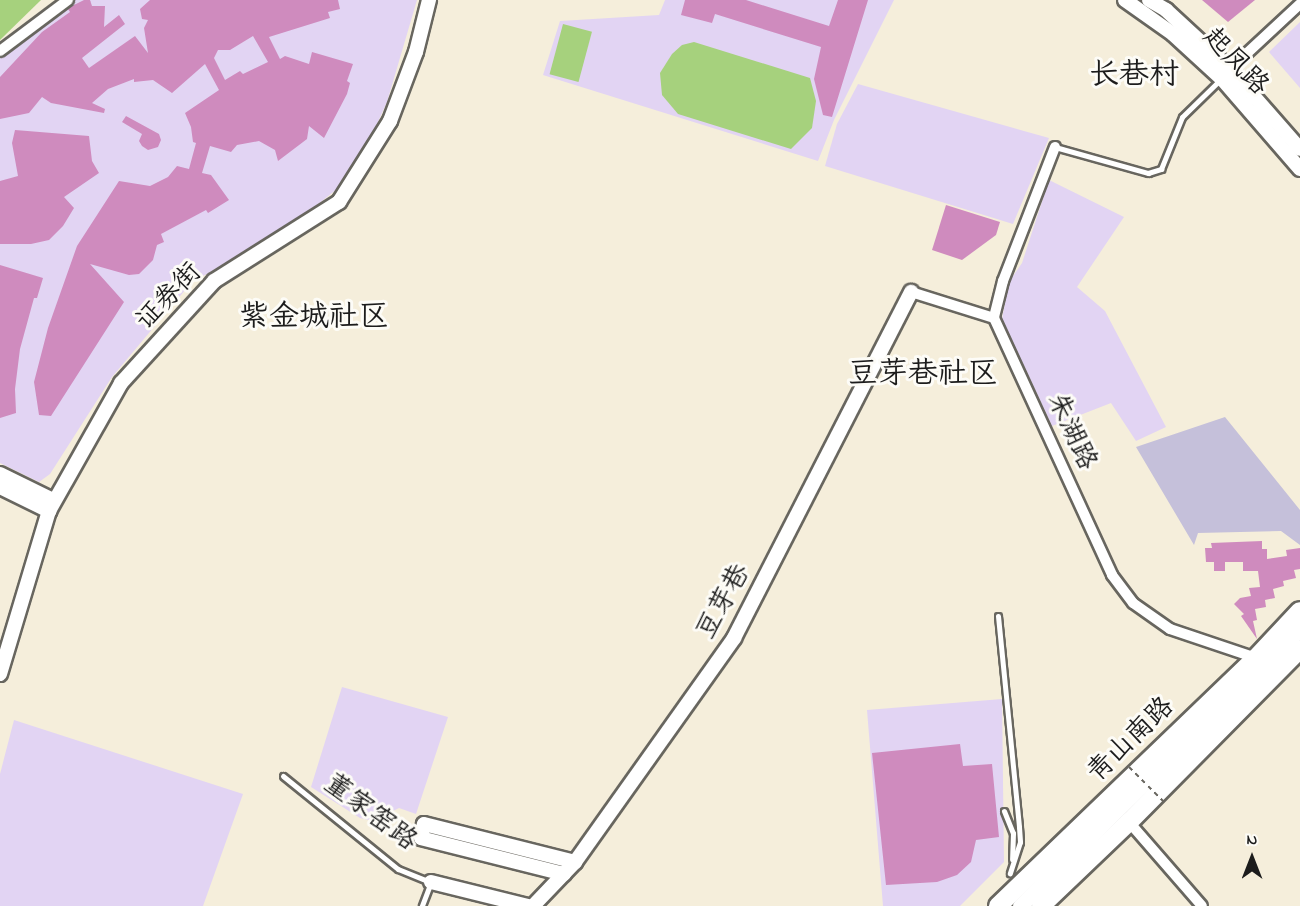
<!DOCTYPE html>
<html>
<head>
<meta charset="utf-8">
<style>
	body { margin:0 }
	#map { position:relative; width:1300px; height:906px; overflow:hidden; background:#f5eedb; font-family:"Indie Flower","LXGW WenKai TC",sans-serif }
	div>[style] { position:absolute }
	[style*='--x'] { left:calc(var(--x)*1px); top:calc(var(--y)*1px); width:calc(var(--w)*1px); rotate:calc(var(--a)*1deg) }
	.built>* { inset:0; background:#e2d4f3 }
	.industrial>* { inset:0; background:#c5c0da }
	.green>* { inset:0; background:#a6d17d; transform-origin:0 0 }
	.building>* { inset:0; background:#cf8bbe }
	.roads { filter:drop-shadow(2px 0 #68665f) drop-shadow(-2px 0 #68665f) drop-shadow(0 2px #68665f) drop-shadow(0 -2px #68665f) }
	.service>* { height:5px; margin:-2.5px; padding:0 2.5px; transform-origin:2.5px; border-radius:2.5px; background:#fff }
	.minor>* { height:10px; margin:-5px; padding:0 5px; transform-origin:5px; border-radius:5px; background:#fff }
	.tertiary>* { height:14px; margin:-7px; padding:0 7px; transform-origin:7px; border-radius:7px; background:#fff }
	.secondary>* { height:15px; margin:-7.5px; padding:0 7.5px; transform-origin:7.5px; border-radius:7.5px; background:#fff }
	.primary>* { height:18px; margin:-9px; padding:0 9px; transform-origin:9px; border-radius:9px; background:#fff }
	.path-bridge>* { height:2px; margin-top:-1px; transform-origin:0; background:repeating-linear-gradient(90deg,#68665f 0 4.5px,transparent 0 9px) }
	span { translate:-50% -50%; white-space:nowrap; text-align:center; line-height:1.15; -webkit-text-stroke:6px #fdfcf7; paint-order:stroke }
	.street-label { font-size:27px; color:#1c1c1c }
	.quarter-label { font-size:30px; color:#1c1c1c }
	.north { position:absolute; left:1222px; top:828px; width:60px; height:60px; -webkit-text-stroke:4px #fdfcf7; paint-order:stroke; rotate:0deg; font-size:16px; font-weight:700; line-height:24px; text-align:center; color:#1c1c1c }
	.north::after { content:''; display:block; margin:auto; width:21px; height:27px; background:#1c1c1c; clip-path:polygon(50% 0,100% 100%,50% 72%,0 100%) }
</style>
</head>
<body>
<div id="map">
	<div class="built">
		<div style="clip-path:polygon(72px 0,417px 0,387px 102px,373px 133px,337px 189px,292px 225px,191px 283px,112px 377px,50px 474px,39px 482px,0 463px,0 54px)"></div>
		<div style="clip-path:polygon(665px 0,894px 0,834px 120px,818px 161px,543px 75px,560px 21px,659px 15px)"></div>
		<div style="clip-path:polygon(1300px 22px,1300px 88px,1269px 52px)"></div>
		<div style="clip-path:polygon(858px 84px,1049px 138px,1013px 224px,825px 166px,837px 124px)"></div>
		<div style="clip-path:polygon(1049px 180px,1124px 217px,1077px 287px,1105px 311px,1166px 427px,1136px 441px,1111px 403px,1052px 426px,1002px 319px,1009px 282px,1022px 263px)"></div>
		<div style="clip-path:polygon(342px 687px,448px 717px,416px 814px,399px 808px,373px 821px,360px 818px,311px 787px)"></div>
		<div style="clip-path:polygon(1002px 699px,1004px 862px,960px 906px,883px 906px,867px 710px)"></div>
		<div style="clip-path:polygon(14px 720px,243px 794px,203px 906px,0 906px,0 774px)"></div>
	</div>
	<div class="industrial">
		<div style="clip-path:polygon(1225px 417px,1300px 510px,1300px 545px,1281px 531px,1198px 533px,1194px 545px,1136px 447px)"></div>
	</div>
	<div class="green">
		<div style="clip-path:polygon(0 0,41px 0,0 40px)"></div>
		<div style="left:563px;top:24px;width:30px;height:52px;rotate:15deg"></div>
		<div style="clip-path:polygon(694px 42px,810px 78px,816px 101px,812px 128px,791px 149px,678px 114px,662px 95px,660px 73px,672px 54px,682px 45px)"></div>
	</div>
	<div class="building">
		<div style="clip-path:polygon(evenodd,84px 0,90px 0,92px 6px,105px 6px,104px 27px,119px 15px,125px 24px,82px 58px,89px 68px,135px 36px,148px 53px,144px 28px,148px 20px,142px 19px,140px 9px,150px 0,338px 0,340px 9px,328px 12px,330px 18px,269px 37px,280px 59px,285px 56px,309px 64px,312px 52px,353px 64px,347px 81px,350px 83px,347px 94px,324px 138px,309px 126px,307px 139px,278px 161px,275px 150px,259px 141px,237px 145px,231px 152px,210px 146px,202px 173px,211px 175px,229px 200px,208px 213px,206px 210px,161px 234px,164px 242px,157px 245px,153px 260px,139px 274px,129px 275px,90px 264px,124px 302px,51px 416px,39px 415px,34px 382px,48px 328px,77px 246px,119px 181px,150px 186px,168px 177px,177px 166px,189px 169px,196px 143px,193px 142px,191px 127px,185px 113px,219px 90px,205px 64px,172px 93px,153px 80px,134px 82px,134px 79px,108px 89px,92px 103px,105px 109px,104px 113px,51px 103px,42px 97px,29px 113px,0 119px,0 77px,42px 32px,70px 12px,68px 9px,74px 5px,84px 0,253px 36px,268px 62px,243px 74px,240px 71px,225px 80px,214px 58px,218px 50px,230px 50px,253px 36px)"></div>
		<div style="clip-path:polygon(685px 0,746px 0,829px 26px,838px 0,868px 0,832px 117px,823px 115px,814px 79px,821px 47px,715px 14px,712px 23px,681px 15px)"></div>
		<div style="clip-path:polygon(1202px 0,1255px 0,1228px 22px)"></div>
		<div style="clip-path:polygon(126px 116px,159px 134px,161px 140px,158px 147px,148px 150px,142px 146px,139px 141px,142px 134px,122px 122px)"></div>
		<div style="clip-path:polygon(15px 130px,89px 136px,92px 161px,99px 173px,64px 197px,74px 208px,63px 226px,49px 240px,31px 244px,0 244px,0 181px,18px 176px,12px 143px)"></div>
		<div style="clip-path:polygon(946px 205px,1000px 222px,996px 235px,962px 260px,932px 250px)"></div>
		<div style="clip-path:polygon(0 265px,43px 278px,37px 298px,34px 298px,20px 349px,15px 389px,16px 413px,0 418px)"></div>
		<div style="clip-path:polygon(1262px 541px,1262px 549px,1267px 549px,1267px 559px,1287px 556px,1286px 550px,1300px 548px,1300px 569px,1294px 570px,1296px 578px,1283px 581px,1284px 586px,1273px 589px,1275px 598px,1265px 600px,1266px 607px,1255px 609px,1257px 620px,1253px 621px,1257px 639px,1241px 616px,1244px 614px,1234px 604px,1240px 598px,1251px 596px,1249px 588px,1260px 587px,1258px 571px,1243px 571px,1243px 562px,1225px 562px,1225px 571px,1214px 571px,1214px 562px,1206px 562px,1205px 548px,1212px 548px,1211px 543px)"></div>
		<div style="clip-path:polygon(960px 744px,963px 766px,992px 764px,999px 837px,976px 840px,971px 862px,957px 875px,937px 882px,886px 885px,872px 753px)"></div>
	</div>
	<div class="roads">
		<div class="service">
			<div style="--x:1055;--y:147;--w:97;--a:15.6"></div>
			<div style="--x:1148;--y:173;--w:14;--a:-17"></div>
			<div style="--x:1161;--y:169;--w:56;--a:-68"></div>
			<div style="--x:1182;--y:117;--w:54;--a:-44.3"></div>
			<div style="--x:998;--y:616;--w:212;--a:84.3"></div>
			<div style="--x:1019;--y:827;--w:15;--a:86"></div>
			<div style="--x:1020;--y:842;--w:33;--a:108"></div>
			<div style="--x:283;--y:776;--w:148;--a:39"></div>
			<div style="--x:398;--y:869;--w:35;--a:22"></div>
			<div style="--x:431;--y:882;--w:26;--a:111"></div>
			<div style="--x:1004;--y:811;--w:24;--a:68"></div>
			<div style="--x:1013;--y:833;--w:26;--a:92"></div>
		</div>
		<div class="minor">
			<div style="--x:0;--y:51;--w:85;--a:-36.9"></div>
			<div style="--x:1230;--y:69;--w:96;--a:-42.9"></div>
			<div style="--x:1055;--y:147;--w:144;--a:111.2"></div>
			<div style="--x:1003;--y:281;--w:38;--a:104"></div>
			<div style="--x:994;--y:318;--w:283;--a:65.3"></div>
			<div style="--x:1112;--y:575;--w:35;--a:53"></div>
			<div style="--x:1133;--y:603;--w:45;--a:35.1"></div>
			<div style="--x:1170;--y:629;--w:91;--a:18.6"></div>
			<div style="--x:911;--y:292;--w:87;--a:17.4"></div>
			<div style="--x:1129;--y:822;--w:111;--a:49"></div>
		</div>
		<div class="tertiary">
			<div style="--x:1125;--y:0;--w:59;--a:35.3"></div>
			<div style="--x:1173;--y:34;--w:67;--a:42.6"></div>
			<div style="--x:1222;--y:79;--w:119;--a:49.1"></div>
			<div style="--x:1149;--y:0;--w:20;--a:30"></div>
			<div style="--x:1166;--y:10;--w:87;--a:42.7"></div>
			<div style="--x:1230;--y:69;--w:106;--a:48.8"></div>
			<div style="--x:0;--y:474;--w:59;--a:26.1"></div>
			<div style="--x:0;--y:487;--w:55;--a:26.1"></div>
			<div style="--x:0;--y:674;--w:170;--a:-73.3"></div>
			<div style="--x:49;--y:511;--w:147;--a:-60.6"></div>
			<div style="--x:121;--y:383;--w:138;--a:-47.6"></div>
			<div style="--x:214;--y:281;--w:148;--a:-32.3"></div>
			<div style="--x:339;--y:202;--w:96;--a:-57.8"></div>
			<div style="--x:390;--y:121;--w:74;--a:-69.4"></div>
			<div style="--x:416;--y:52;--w:54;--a:-76"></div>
			<div style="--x:564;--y:874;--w:147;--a:-165.9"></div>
			<div style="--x:421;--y:838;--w:14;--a:-78"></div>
			<div style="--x:424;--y:824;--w:156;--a:14.1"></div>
			<div style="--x:431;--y:882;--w:100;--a:13.9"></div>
			<div style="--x:533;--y:906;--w:61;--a:-46.3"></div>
			<div style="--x:575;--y:862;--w:275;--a:-54.6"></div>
			<div style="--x:734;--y:638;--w:389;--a:-62.9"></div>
		</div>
		<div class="secondary">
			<div style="--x:1020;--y:906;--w:394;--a:-44.7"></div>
		</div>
		<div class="primary">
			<div style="--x:998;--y:906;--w:358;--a:-43.9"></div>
			<div style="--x:1256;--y:658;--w:64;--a:-46.9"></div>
			<div style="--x:1041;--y:906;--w:122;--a:-43.7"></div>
			<div style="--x:1129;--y:822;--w:243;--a:-45.3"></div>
		</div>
	</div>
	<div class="path-bridge">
		<div style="--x:1129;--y:767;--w:52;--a:45"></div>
	</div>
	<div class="street-label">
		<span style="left:1235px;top:62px;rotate:46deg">起凤路</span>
		<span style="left:169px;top:297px;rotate:-46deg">证券街</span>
		<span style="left:1071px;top:432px;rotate:65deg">朱湖路</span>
		<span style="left:724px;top:602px;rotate:-61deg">豆芽巷</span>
		<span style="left:1131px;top:740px;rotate:-44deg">青山南路</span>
		<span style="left:370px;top:813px;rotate:37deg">董家窑路</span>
	</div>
	<div class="quarter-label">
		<span style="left:1134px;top:76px">长巷村</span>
		<span style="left:314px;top:318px">紫金城社区</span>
		<span style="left:923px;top:375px">豆芽巷社区</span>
	</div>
	<div class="north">N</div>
</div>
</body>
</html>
